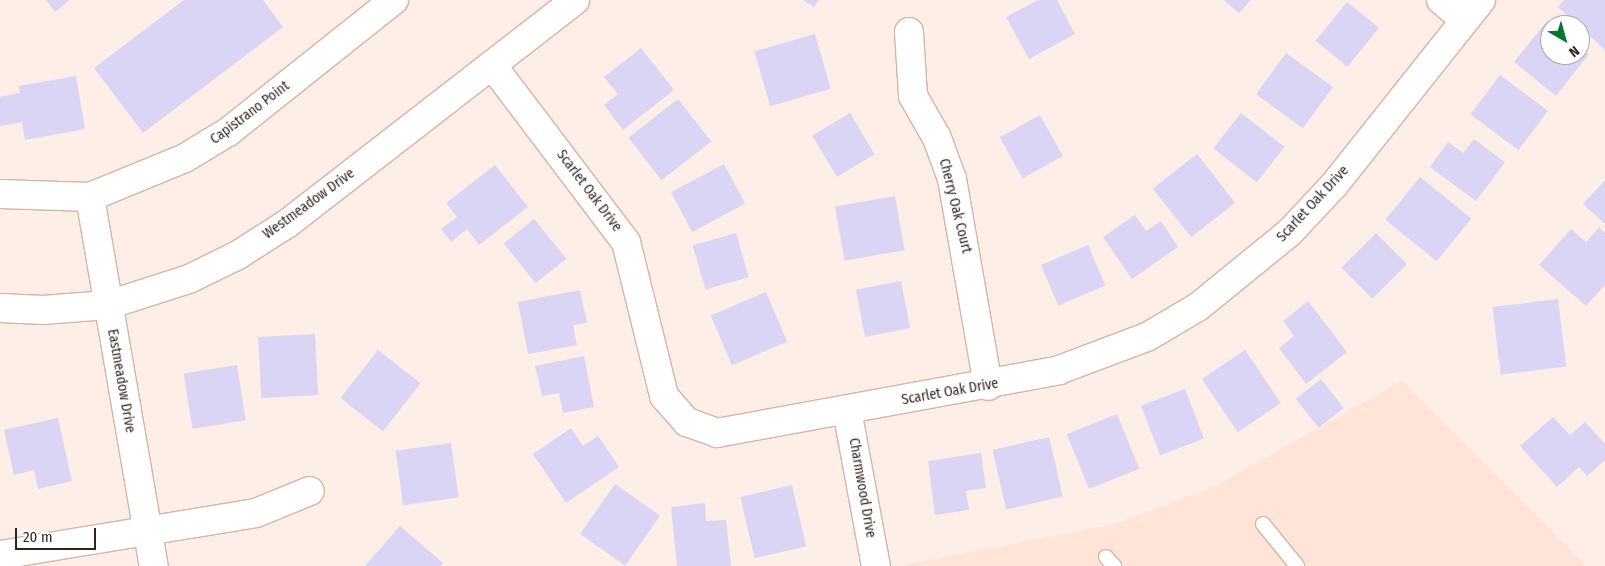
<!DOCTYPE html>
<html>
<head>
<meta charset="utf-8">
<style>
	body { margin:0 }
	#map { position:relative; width:1605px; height:566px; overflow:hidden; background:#fdeee8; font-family:"Fira Sans Condensed",sans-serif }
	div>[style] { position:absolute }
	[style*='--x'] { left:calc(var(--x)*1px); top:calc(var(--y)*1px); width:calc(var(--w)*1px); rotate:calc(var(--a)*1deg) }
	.built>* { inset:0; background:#ffe4d8 }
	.building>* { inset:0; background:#dad4f5; transform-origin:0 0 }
	.roads { filter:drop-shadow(1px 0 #d6b4a4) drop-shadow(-1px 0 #d6b4a4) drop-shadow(0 1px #d6b4a4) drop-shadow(0 -1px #d6b4a4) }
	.lane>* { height:14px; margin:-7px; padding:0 7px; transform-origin:7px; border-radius:7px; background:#fff }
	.street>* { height:28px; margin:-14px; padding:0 14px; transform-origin:14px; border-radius:14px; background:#fff }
	.secondary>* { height:28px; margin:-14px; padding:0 14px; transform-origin:14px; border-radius:14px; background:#fff }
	span { translate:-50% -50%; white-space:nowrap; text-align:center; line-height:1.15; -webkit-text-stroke:4px #fff; paint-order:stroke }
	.street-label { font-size:14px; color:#31241e }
	.north { position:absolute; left:1540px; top:15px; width:50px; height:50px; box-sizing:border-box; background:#fff; border:1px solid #ada7a5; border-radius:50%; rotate:142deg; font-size:14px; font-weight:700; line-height:20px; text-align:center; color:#31241e }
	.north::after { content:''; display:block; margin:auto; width:18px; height:22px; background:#05772c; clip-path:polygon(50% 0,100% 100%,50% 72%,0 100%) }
	.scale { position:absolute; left:15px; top:528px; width:81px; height:22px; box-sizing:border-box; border:2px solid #31241e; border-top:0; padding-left:6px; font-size:15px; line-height:18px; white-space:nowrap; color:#31241e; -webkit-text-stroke:4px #fff; paint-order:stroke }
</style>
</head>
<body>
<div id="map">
	<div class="built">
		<div style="clip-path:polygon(1402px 381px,1586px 566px,899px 566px,1111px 525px,1212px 488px)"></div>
	</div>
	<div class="building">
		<div style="clip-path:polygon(46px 0,70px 0,55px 12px)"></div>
		<div style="clip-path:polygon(184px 0,263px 0,283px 27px,143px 133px,94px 68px)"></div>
		<div style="clip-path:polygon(803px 0,819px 0,814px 7px)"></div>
		<div style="clip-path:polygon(1038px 0,1057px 0,1075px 34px,1029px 59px,1006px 17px)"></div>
		<div style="clip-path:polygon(1224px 0,1251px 0,1239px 13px)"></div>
		<div style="clip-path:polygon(1564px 0,1605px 0,1605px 50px,1558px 7px)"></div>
		<div style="left:1347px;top:2px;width:41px;height:50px;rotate:39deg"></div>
		<div style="clip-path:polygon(1547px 21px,1552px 25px,1550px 55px,1580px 55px,1580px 47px,1589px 54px,1556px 96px,1514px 62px)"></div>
		<div style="left:815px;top:34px;width:57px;height:63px;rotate:74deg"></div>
		<div style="clip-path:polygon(641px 48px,674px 90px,623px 130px,604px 105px,618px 94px,604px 77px)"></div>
		<div style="left:1286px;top:53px;width:58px;height:51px;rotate:36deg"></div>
		<div style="left:1500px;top:75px;width:60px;height:49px;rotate:37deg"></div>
		<div style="clip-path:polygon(76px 76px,85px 129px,25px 140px,22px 122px,0 126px,0 97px,20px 93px,19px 86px)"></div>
		<div style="left:678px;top:99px;width:54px;height:63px;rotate:52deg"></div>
		<div style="left:850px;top:113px;width:48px;height:44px;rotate:59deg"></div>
		<div style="left:1241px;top:113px;width:55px;height:45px;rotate:38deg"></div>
		<div style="left:1040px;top:115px;width:47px;height:46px;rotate:61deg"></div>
		<div style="clip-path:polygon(1474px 139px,1505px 162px,1476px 201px,1430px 167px,1448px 142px,1463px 153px)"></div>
		<div style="left:1197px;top:154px;width:62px;height:56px;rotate:52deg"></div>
		<div style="left:724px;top:164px;width:45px;height:60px;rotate:62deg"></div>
		<div style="clip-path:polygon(495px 165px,528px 207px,479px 245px,467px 229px,451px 242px,441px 229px,457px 217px,446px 203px)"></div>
		<div style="left:1420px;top:177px;width:66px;height:55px;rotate:39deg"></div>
		<div style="clip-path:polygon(1605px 180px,1605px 224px,1583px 204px)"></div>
		<div style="left:895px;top:196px;width:55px;height:61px;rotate:80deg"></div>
		<div style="clip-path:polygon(1135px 215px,1146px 231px,1161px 221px,1178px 247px,1132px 279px,1103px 237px)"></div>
		<div style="left:534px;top:219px;width:51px;height:39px;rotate:51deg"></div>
		<div style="clip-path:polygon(1599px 227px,1605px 233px,1605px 285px,1586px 306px,1539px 265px,1571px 229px,1586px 242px)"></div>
		<div style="left:736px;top:233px;width:46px;height:45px;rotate:74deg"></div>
		<div style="left:1376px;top:233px;width:44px;height:49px;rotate:45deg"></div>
		<div style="left:1088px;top:245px;width:44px;height:51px;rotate:67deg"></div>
		<div style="left:901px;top:281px;width:48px;height:46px;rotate:79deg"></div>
		<div style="clip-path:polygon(580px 290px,587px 323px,573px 325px,577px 345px,528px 354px,518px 302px)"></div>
		<div style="left:766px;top:292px;width:54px;height:60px;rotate:67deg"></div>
		<div style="left:1558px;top:299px;width:68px;height:66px;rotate:83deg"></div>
		<div style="clip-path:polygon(1308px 301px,1347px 352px,1306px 384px,1279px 348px,1294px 336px,1283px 321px)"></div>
		<div style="left:315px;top:334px;width:61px;height:57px;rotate:87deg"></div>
		<div style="left:378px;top:350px;width:54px;height:61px;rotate:38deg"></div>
		<div style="left:1245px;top:350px;width:64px;height:52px;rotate:56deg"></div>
		<div style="clip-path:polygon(584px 356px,594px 407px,563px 413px,559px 393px,542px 396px,535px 366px)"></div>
		<div style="left:237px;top:365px;width:56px;height:54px;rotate:81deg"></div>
		<div style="left:1321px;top:379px;width:37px;height:32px;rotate:52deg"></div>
		<div style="left:1185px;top:389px;width:53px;height:47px;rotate:69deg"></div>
		<div style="left:1117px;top:414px;width:59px;height:54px;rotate:68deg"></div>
		<div style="clip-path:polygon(1553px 417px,1570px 435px,1585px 422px,1605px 444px,1605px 460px,1587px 476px,1579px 467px,1557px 487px,1520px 446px)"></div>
		<div style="clip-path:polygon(58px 418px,72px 481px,38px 489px,34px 470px,14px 475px,4px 430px)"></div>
		<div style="clip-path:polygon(571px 428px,583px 446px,598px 436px,619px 467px,566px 503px,533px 454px)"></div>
		<div style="left:1049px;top:437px;width:61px;height:58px;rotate:77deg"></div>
		<div style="left:451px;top:443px;width:55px;height:56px;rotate:82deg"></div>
		<div style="clip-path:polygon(981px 453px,986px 488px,966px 491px,969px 510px,935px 515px,928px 461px)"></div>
		<div style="left:615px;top:484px;width:55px;height:61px;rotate:35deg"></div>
		<div style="left:792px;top:485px;width:63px;height:53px;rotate:77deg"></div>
		<div style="clip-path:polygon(705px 503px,706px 521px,726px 520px,731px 566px,677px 566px,671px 507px)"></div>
		<div style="clip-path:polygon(400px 526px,443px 563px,441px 566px,365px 566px)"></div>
	</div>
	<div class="roads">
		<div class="lane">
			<div style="--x:1263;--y:524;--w:54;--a:51"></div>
			<div style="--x:1106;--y:557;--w:12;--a:48"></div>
		</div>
		<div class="street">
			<div style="--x:1441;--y:0;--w:31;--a:40"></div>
			<div style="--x:909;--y:32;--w:64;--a:86.4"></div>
			<div style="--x:913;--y:96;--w:48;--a:60.3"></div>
			<div style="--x:937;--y:138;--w:44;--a:69.9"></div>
			<div style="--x:952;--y:179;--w:210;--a:80.1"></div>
			<div style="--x:492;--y:65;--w:222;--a:52.9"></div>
			<div style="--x:626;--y:242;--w:159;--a:76.1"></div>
			<div style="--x:664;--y:396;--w:35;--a:49"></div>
			<div style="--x:687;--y:422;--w:32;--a:20"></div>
			<div style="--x:717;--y:433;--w:348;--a:-10.4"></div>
			<div style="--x:1059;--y:370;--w:94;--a:-20.6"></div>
			<div style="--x:1147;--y:337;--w:59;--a:-30.5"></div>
			<div style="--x:1198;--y:307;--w:119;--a:-39.2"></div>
			<div style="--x:1290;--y:232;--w:64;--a:-46.9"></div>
			<div style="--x:1334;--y:185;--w:236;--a:-51.5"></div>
			<div style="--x:0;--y:194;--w:90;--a:1.9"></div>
			<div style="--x:90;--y:197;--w:103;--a:-22.3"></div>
			<div style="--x:185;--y:158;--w:50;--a:-31.2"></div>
			<div style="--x:228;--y:132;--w:212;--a:-38.5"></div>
			<div style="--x:90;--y:197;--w:375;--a:80.2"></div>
			<div style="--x:847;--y:410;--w:159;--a:79.5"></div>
			<div style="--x:0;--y:555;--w:259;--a:-9.3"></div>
			<div style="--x:256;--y:513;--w:58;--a:-22.2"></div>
		</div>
		<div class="secondary">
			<div style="--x:0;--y:308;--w:43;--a:2.7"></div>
			<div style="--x:43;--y:310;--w:65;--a:-4.4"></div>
			<div style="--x:108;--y:305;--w:85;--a:-17.8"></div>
			<div style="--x:189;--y:279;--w:55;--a:-26.1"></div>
			<div style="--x:238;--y:255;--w:59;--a:-32.6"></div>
			<div style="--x:288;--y:223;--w:363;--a:-37.8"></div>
		</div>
	</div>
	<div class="street-label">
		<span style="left:250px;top:113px;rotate:-37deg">Capistrano Point</span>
		<span style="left:589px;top:191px;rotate:53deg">Scarlet Oak Drive</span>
		<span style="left:309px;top:204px;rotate:-36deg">Westmeadow Drive</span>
		<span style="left:1313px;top:204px;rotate:-47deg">Scarlet Oak Drive</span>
		<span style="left:955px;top:206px;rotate:76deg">Cherry Oak Court</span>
		<span style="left:121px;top:381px;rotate:80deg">Eastmeadow Drive</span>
		<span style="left:950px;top:392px;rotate:-10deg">Scarlet Oak Drive</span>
		<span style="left:862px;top:488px;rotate:80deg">Charmwood Drive</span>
	</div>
	<div class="north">N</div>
	<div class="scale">20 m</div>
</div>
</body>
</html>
